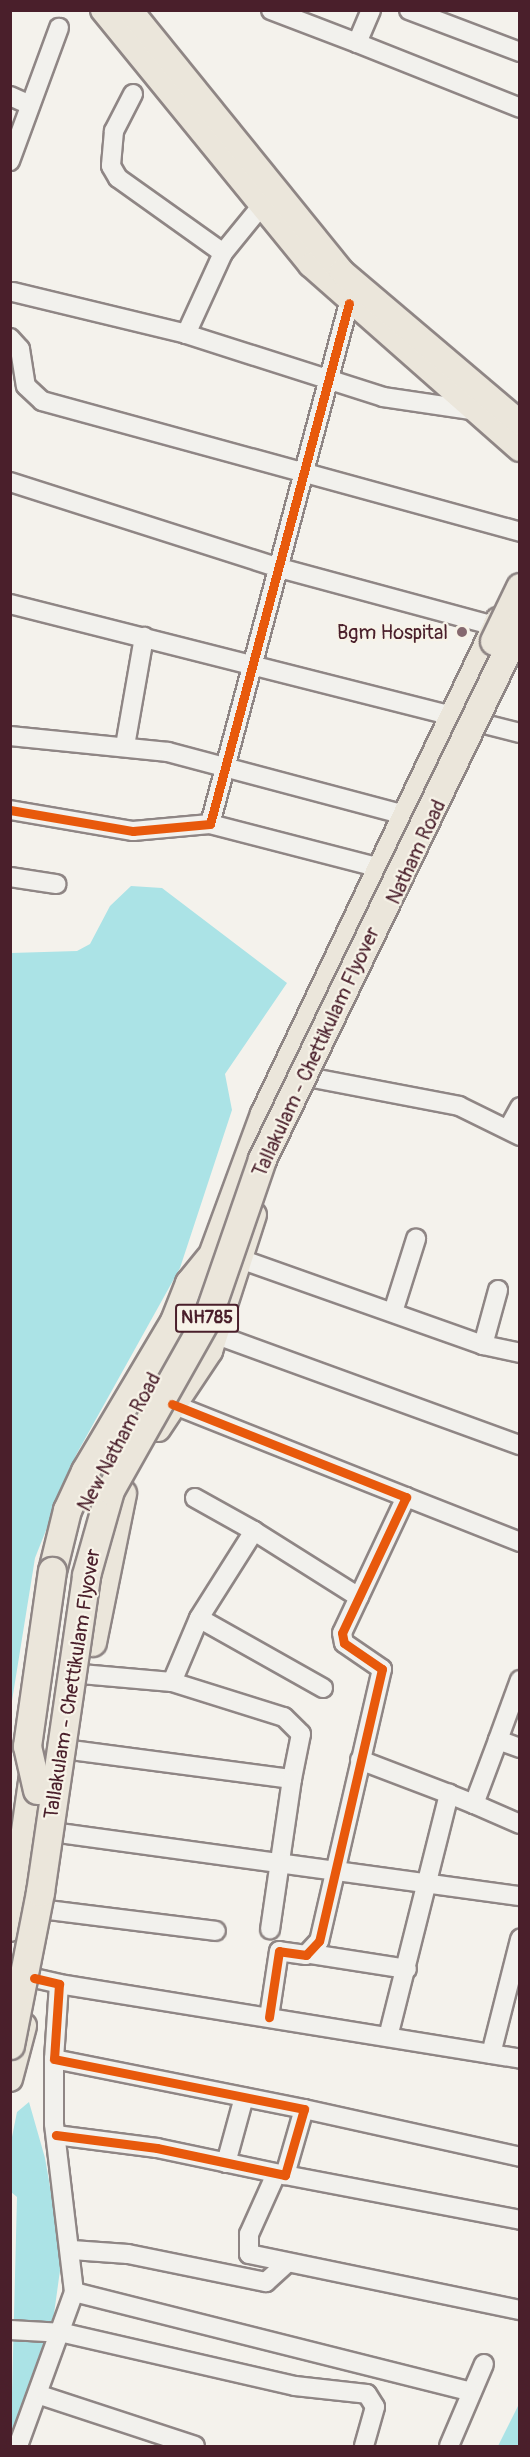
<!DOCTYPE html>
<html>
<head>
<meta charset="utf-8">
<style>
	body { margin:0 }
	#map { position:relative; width:530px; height:2457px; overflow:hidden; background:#f4f2ec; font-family:Pangolin,sans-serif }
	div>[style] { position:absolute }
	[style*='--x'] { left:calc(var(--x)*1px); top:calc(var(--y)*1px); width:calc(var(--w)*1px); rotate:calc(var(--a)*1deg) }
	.water>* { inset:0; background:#abe3e6 }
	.roads { filter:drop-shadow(2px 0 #8f8685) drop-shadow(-2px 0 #8f8685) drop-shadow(0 2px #8f8685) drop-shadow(0 -2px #8f8685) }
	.minor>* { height:18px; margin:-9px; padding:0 9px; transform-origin:9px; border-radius:9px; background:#f2f1ed }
	.major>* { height:24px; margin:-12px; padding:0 12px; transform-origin:12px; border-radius:12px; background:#ebe6db }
	.highway>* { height:27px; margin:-13.5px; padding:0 13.5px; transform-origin:13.5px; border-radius:13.5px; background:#ebe6db }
	.bridges { filter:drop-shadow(2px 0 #8f8685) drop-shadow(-2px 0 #8f8685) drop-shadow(0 2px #8f8685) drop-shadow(0 -2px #8f8685) }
	.highway-bridge>* { height:27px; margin:-13.5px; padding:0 13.5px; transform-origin:13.5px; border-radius:13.5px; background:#ebe6db }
	.cycleway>* { height:9px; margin:-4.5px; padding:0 4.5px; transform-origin:4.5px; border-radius:4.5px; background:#e8590c }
	.dots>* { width:16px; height:16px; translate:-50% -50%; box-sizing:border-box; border:3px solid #f7f3e8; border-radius:50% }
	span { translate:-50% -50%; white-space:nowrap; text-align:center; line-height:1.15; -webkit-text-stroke:4.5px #f7f3e8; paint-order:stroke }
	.shield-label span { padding:2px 4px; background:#f7f3e8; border:2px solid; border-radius:4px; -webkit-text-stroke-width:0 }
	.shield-label { font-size:18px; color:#4a1f2b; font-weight:700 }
	.poi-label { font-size:20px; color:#4a1f2b }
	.right { translate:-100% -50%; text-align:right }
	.street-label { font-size:20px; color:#4a1f2b }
	.frame { position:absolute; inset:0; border:12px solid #4a1f2b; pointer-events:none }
</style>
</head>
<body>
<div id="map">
	<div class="water">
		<div style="clip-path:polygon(131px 886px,162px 888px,287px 983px,225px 1074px,232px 1110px,180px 1268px,76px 1455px,35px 1558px,11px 1707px,11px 953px,77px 951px,90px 944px,110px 906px)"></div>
		<div style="clip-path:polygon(29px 2102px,45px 2158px,62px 2256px,54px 2314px,11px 2433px,17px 2197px,11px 2192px,11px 2142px,17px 2112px)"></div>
		<div style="clip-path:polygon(519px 2404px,519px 2446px,498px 2446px)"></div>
	</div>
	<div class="roads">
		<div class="minor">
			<div style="--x:271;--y:10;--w:92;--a:21"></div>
			<div style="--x:357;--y:43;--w:36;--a:-67"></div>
			<div style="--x:409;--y:10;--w:119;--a:20.7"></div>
			<div style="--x:357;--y:43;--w:175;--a:21.7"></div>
			<div style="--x:133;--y:94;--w:42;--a:117.2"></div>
			<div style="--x:114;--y:131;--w:35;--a:95"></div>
			<div style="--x:111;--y:166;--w:14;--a:60"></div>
			<div style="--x:118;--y:178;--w:129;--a:35.5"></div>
			<div style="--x:10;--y:96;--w:22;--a:24"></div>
			<div style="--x:10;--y:161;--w:142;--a:-69.8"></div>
			<div style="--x:13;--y:292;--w:178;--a:13.6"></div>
			<div style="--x:186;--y:334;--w:207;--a:17.7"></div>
			<div style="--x:383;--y:397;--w:89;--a:8.4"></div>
			<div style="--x:186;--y:334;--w:89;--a:-65.4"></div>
			<div style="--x:223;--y:253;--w:63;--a:-50.8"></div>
			<div style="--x:10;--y:338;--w:15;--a:48"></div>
			<div style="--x:20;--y:349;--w:37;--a:81"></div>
			<div style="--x:26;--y:386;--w:22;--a:43"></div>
			<div style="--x:42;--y:401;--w:496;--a:15.3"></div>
			<div style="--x:10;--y:482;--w:279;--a:17.7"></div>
			<div style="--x:276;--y:567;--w:227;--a:15.1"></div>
			<div style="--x:10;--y:604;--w:526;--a:14.19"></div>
			<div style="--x:10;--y:736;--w:159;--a:5.8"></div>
			<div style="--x:168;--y:752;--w:245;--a:14.9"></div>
			<div style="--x:125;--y:746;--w:111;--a:-80.1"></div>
			<div style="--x:10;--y:810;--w:125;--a:9.7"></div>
			<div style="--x:133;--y:831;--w:77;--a:-5.2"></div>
			<div style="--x:210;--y:824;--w:539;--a:-75.06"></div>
			<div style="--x:210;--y:824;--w:176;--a:14.5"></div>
			<div style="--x:10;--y:877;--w:47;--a:8.7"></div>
			<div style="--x:292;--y:1074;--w:170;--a:10.8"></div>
			<div style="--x:459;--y:1106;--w:68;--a:26.2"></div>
			<div style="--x:508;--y:1129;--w:25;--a:-61"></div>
			<div style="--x:243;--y:1260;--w:255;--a:19.5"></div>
			<div style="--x:483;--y:1345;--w:38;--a:12"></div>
			<div style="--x:393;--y:1312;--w:77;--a:-72.5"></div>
			<div style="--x:217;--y:1335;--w:322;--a:20"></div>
			<div style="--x:483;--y:1345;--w:57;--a:-74.7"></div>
			<div style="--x:172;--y:1404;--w:252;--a:21.7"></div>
			<div style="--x:406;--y:1497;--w:150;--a:115.2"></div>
			<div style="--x:342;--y:1633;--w:10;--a:79"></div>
			<div style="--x:344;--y:1643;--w:46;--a:34.4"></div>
			<div style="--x:382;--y:1669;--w:279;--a:103"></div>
			<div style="--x:319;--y:1941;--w:19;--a:133"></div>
			<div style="--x:306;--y:1955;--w:27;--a:-172"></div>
			<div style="--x:279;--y:1951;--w:67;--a:98.6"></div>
			<div style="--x:406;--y:1497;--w:123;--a:21.5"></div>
			<div style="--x:195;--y:1498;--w:68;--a:29.2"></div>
			<div style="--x:81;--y:1674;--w:91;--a:5"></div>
			<div style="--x:172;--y:1682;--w:117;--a:17.4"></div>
			<div style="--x:284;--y:1717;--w:24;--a:45"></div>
			<div style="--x:301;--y:1734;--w:46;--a:101.3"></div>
			<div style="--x:172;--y:1682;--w:69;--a:-67.1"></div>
			<div style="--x:323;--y:1688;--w:142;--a:-150.6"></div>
			<div style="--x:199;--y:1618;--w:103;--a:-57.7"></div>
			<div style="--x:254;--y:1531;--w:124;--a:32.2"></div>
			<div style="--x:498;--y:1740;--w:64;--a:-69.9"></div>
			<div style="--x:71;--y:1750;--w:223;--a:7.5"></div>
			<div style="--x:292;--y:1779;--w:152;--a:98.3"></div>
			<div style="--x:360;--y:1760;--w:95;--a:20.9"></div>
			<div style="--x:474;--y:1804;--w:50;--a:23.5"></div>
			<div style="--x:59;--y:1833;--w:465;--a:7.8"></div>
			<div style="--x:48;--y:1910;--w:169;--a:7.1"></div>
			<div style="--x:311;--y:1954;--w:97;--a:8.9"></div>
			<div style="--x:34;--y:1978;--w:26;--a:13"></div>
			<div style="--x:59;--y:1984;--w:75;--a:93.8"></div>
			<div style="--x:54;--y:2059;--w:255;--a:11.3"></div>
			<div style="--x:304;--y:2109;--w:69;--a:106.1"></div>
			<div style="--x:285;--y:2175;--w:131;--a:-168.1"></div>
			<div style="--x:157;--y:2148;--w:102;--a:-172.7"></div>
			<div style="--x:59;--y:1984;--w:467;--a:9.2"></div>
			<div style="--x:388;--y:2037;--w:251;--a:-75.9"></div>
			<div style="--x:449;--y:1794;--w:27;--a:22"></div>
			<div style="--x:474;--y:1804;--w:68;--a:-69.4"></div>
			<div style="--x:498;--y:1740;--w:23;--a:20"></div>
			<div style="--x:491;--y:2054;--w:119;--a:-75.8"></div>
			<div style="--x:304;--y:2109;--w:221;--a:12.5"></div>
			<div style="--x:226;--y:2163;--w:68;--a:-74.7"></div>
			<div style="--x:276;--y:2174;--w:66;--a:114.2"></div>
			<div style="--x:249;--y:2234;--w:20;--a:90"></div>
			<div style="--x:249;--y:2254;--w:277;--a:11.7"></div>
			<div style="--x:285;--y:2175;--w:239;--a:10.8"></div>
			<div style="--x:72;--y:2250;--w:56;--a:4.1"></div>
			<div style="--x:128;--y:2254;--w:141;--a:11.5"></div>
			<div style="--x:266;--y:2282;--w:27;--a:-42"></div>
			<div style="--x:74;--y:2292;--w:410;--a:14.1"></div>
			<div style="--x:10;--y:2330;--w:54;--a:3.2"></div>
			<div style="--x:64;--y:2333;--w:237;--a:12.9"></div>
			<div style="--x:295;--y:2386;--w:72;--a:6.3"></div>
			<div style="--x:367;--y:2394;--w:15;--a:58"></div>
			<div style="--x:375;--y:2407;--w:41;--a:105.8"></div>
			<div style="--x:40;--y:2395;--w:163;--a:18.2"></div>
			<div style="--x:18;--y:2446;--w:164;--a:-70"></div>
			<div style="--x:74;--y:2292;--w:169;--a:-96.8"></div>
			<div style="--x:54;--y:2124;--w:65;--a:-90"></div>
			<div style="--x:449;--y:2446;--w:89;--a:-66.9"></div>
		</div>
		<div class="major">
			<div style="--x:103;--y:10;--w:329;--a:50.8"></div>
			<div style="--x:311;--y:265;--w:278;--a:41.4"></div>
			<div style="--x:130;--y:10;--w:337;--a:51"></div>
			<div style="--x:342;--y:272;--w:233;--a:40.3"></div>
			<div style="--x:203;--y:1277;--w:174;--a:-69.8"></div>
			<div style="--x:263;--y:1114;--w:547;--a:-64.56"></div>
			<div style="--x:158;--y:1429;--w:94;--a:-56.3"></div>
			<div style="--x:210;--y:1351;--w:143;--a:-72.1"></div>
			<div style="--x:10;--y:1929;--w:163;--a:-81.9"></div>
			<div style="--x:10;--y:2079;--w:55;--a:-75.2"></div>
		</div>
		<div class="highway">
			<div style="--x:52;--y:1571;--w:63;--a:-76.2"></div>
			<div style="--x:67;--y:1510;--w:43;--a:-65.2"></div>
			<div style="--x:85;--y:1471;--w:174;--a:-59.3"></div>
			<div style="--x:174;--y:1321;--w:41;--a:-68.5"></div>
			<div style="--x:189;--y:1283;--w:32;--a:-51"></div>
			<div style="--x:92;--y:1642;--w:152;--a:-78.6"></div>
		</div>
	</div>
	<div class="bridges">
		<div class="highway-bridge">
			<div style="--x:494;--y:641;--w:60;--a:-64.3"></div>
			<div style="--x:37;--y:1790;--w:45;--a:-102.8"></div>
			<div style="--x:27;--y:1746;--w:177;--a:-81.9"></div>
			<div style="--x:10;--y:2045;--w:156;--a:-78.9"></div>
			<div style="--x:40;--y:1892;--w:320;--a:-81.7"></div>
			<div style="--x:86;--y:1575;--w:88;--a:-74.2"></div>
			<div style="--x:110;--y:1490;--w:200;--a:-60.6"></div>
			<div style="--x:208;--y:1316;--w:166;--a:-71"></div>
			<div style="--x:262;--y:1159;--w:594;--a:-64.25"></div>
		</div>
	</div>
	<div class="cycleway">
		<div style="--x:10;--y:810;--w:125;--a:9.7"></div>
		<div style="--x:133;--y:831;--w:77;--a:-5.2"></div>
		<div style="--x:210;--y:824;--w:539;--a:-75.06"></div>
		<div style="--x:172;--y:1404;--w:252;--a:21.7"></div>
		<div style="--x:406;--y:1497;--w:150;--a:115.2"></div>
		<div style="--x:342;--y:1633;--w:10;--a:79"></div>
		<div style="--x:344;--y:1643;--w:46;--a:34.4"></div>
		<div style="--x:382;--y:1669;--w:279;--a:103"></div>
		<div style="--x:319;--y:1941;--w:19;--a:133"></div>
		<div style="--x:306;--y:1955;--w:27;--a:-172"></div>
		<div style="--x:279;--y:1951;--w:67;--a:98.6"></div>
		<div style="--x:34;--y:1978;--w:26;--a:13"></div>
		<div style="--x:59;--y:1984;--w:75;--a:93.8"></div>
		<div style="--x:54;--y:2059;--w:255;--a:11.3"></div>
		<div style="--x:304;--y:2109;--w:69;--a:106.1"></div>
		<div style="--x:285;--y:2175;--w:131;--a:-168.1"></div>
		<div style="--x:157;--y:2148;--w:102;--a:-172.7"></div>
	</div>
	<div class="dots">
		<div style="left:462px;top:632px;background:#86696f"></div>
	</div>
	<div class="shield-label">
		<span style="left:207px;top:1318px">NH785</span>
	</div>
	<div class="poi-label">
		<span class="right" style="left:448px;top:632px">Bgm Hospital</span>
	</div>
	<div class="street-label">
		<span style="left:416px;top:852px;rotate:-65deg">Natham Road</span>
		<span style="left:316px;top:1052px;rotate:-65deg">Tallakulam - Chettikulam Flyover</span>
		<span style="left:119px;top:1442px;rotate:-62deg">New Natham Road</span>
		<span style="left:72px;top:1684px;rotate:-81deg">Tallakulam - Chettikulam Flyover</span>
	</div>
	<div class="frame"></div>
</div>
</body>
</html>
